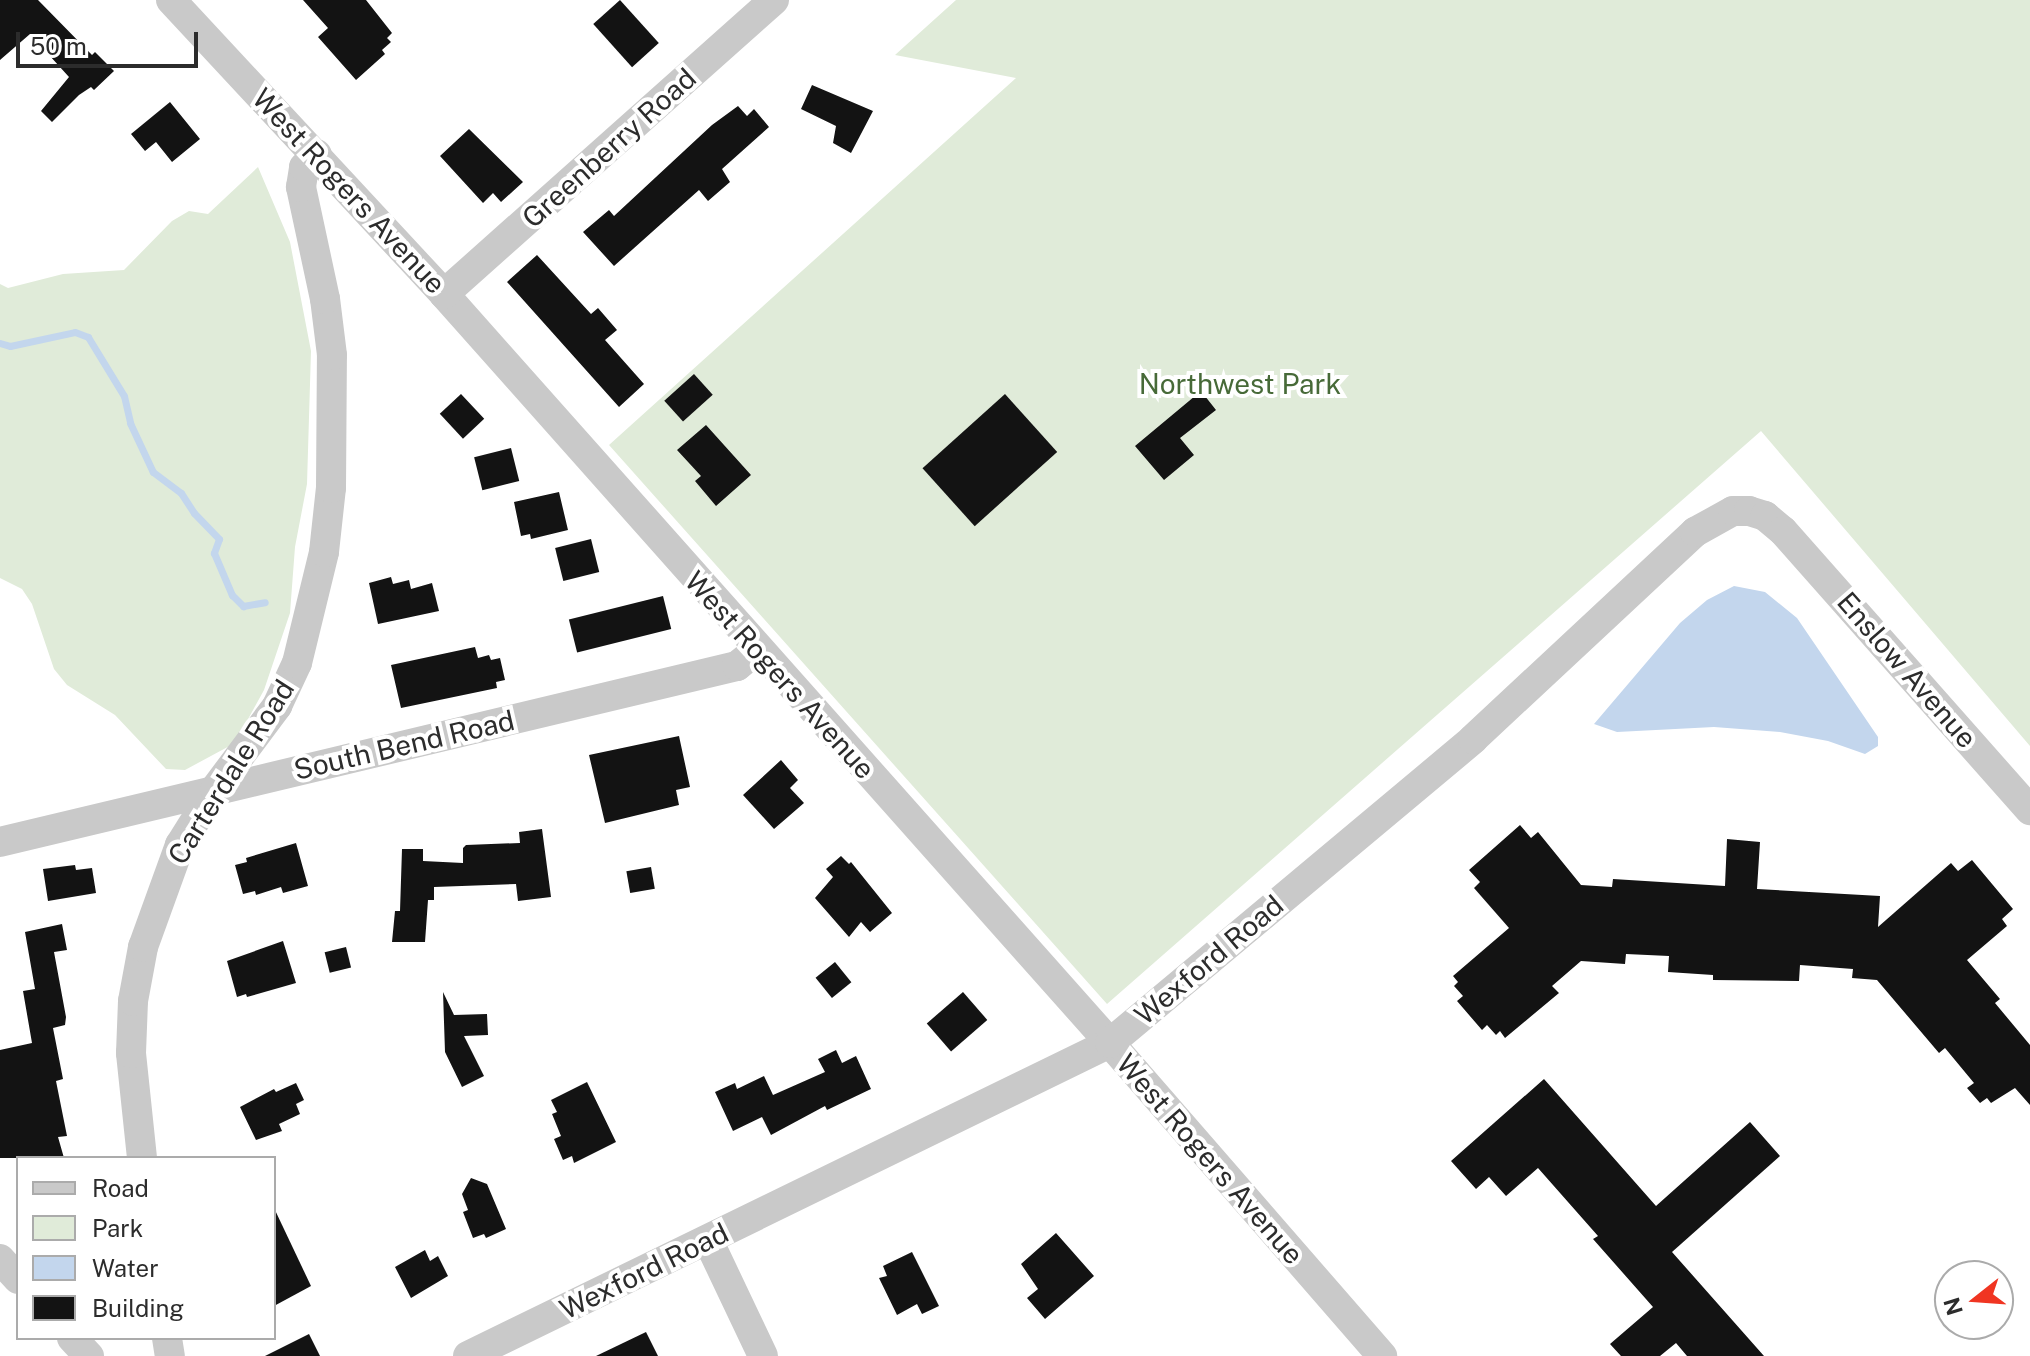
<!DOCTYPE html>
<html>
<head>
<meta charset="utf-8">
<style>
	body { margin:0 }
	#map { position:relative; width:2030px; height:1356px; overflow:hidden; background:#fff; font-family:"Public Sans",sans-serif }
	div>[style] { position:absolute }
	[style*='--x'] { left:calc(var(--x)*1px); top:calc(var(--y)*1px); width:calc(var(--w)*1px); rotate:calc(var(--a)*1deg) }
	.green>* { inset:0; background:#e0ebd9 }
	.water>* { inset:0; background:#c3d6ed }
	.stream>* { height:7px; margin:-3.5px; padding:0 3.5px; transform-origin:3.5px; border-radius:3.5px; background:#c3d6ed }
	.building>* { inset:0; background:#131313; transform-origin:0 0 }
	.minor>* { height:30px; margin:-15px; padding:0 15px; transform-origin:15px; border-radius:15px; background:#c9c9c9 }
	span { translate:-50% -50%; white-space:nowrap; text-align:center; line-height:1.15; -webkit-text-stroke:8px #fff; paint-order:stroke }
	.street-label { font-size:28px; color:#2c2c2c }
	.park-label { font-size:28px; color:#476a38 }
	.legend { position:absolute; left:16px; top:1156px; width:260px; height:184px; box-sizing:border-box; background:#fff; border:2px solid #ababab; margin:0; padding:10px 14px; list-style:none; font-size:24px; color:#2c2c2c }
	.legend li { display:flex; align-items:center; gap:16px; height:40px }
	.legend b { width:40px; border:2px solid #ababab }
	.north { position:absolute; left:1934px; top:1260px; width:80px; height:80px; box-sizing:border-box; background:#fff; border:2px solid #ababab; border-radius:50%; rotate:253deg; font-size:22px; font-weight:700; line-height:32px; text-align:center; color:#2c2c2c }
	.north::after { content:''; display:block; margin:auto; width:28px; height:36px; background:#f03522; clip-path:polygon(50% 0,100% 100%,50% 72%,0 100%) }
	.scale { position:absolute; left:16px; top:32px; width:182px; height:36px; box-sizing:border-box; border:4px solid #2c2c2c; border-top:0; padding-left:10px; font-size:24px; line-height:28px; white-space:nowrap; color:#2c2c2c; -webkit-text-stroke:6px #fff; paint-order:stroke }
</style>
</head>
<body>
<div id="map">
	<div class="green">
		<div style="clip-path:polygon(956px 0,2030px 0,2030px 746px,1761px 431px,1107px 1004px,609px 445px,1016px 78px,895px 55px)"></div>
		<div style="clip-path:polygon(258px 167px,290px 242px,311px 351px,307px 484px,295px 547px,290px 613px,264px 690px,235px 743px,185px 770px,166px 769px,115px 715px,67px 685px,54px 669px,32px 604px,22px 589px,0 578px,0 284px,8px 288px,63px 274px,124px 270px,172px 221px,189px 211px,208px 214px)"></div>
	</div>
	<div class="water">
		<div style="clip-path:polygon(1734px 586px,1765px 592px,1797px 618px,1878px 737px,1878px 746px,1865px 754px,1828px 741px,1780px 732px,1714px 727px,1617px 732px,1594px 724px,1680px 623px,1707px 600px)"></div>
	</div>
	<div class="stream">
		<div style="--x:0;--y:343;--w:10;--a:17"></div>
		<div style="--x:10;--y:346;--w:66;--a:-12.2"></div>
		<div style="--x:75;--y:332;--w:14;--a:21"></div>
		<div style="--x:88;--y:337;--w:69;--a:58.6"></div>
		<div style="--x:124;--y:396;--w:28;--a:77"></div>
		<div style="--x:130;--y:423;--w:54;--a:64.9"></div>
		<div style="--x:153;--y:472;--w:35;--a:37"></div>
		<div style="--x:181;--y:493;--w:24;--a:57"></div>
		<div style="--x:194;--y:513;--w:36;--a:46"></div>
		<div style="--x:219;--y:539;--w:15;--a:110"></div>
		<div style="--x:214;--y:553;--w:46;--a:66.8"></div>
		<div style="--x:232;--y:595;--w:16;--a:45"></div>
		<div style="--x:243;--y:606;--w:22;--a:-10"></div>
	</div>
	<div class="building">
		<div style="clip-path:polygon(0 0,38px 0,92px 55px,95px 52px,114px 71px,94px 90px,91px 87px,79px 95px,52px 122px,41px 111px,69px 77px,30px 34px,0 60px)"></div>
		<div style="clip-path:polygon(303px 0,366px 0,392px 33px,387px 38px,391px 42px,382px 50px,385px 54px,356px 80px,318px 37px,328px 28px)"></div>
		<div style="left:620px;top:0;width:58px;height:36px;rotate:48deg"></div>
		<div style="clip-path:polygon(812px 85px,873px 111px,851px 153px,833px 143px,836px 126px,801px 109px)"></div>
		<div style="clip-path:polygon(170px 102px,200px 139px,172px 162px,156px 142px,145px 151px,131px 134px)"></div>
		<div style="clip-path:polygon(738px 106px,747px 116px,754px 109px,769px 127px,722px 169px,730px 182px,708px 201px,699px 190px,614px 266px,583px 232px,609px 210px,614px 216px,712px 125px)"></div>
		<div style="clip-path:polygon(469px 129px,523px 182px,501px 202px,493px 193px,483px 203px,440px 156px)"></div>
		<div style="clip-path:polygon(537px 255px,591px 314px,598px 308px,617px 330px,605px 340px,644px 384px,619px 407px,507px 282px)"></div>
		<div style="left:694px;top:374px;width:28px;height:40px;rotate:48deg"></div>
		<div style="clip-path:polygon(1201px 391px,1216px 410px,1180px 438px,1194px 455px,1164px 480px,1135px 446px)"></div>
		<div style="left:461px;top:394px;width:34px;height:29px;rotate:47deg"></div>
		<div style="left:1005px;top:394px;width:78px;height:111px;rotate:48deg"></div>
		<div style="clip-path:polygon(706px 425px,751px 475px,716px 506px,695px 481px,701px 476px,677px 450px)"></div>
		<div style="left:511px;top:448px;width:34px;height:38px;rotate:76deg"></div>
		<div style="clip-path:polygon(559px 492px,568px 530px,531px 539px,530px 534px,521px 536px,514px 502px)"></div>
		<div style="left:591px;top:539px;width:34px;height:37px;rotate:76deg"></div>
		<div style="clip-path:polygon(391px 577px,393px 584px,409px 580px,411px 589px,432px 583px,439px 611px,378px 624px,369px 583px)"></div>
		<div style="left:663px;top:596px;width:34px;height:97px;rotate:76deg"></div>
		<div style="clip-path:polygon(475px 647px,478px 658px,489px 655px,491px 660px,500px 658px,505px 680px,496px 682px,497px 688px,401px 708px,391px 665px)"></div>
		<div style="clip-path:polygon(679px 736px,690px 787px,676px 790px,679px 805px,605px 823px,589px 755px)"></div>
		<div style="clip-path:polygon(781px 760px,798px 780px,790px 788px,804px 803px,774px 829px,743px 795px)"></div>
		<div style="clip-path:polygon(1520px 825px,1531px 838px,1538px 832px,1581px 885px,1612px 887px,1613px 879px,1725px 886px,1727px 839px,1760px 842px,1757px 889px,1880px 896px,1878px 927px,1951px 863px,1958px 871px,1972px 860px,2013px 909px,2002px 919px,2007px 926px,1967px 960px,2000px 999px,1995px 1003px,2030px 1045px,2030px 1105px,2015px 1088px,1991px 1103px,1987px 1098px,1980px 1103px,1967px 1088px,1974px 1083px,1945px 1048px,1939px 1053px,1877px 980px,1852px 978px,1853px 969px,1800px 965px,1799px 981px,1713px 980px,1713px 975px,1668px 972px,1669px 956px,1626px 954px,1625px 964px,1581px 961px,1552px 986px,1559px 993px,1505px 1038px,1500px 1031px,1496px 1035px,1487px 1025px,1482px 1030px,1457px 1001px,1463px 996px,1454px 986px,1458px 982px,1453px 976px,1509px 928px,1474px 888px,1480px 882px,1469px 870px)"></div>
		<div style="clip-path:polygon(542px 829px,551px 897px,518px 901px,516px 884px,434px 887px,434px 900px,428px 900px,425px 942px,392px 942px,395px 911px,400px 911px,402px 849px,423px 849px,423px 861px,463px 863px,463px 848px,466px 845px,520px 843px,519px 832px)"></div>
		<div style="clip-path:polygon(296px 843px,308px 886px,283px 893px,281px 887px,256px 895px,255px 891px,243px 894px,235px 865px,247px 862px,246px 858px)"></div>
		<div style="clip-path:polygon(841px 856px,849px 864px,851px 862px,892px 913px,870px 932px,861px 922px,849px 937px,815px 898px,833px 877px,826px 869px)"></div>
		<div style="clip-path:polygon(75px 865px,76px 870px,92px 868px,96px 893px,48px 901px,43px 869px)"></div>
		<div style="left:651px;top:867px;width:22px;height:25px;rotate:80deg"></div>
		<div style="clip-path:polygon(62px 924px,67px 950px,54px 952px,66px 1017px,65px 1025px,53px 1028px,63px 1079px,56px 1081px,67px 1136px,58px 1137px,64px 1158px,0 1158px,0 1050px,32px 1043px,23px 991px,35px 989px,25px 932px)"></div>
		<div style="clip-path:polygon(283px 941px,296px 983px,247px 997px,246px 994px,237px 997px,227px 961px)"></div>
		<div style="left:346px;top:947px;width:21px;height:22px;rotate:76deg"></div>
		<div style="left:835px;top:962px;width:26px;height:25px;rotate:51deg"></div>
		<div style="clip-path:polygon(443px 992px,454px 1015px,487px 1014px,488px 1035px,464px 1036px,484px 1076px,462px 1087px,445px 1052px)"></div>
		<div style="left:963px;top:992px;width:37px;height:48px;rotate:49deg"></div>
		<div style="clip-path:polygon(836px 1050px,842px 1063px,856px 1056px,871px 1089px,827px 1110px,825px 1106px,771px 1135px,762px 1117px,733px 1131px,715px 1092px,735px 1083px,737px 1089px,764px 1076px,773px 1095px,825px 1072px,818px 1059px)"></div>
		<div style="clip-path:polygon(1544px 1079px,1656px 1206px,1750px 1122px,1780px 1156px,1672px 1252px,1764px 1356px,1687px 1356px,1676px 1343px,1660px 1356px,1621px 1356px,1610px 1344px,1653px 1307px,1593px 1239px,1598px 1236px,1538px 1168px,1506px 1196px,1489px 1177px,1476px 1189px,1451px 1161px)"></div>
		<div style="clip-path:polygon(587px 1082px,616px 1142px,574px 1163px,572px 1156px,563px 1160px,554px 1139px,561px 1136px,552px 1114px,557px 1112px,551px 1100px)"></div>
		<div style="clip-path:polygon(296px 1083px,304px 1100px,296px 1104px,300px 1114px,279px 1124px,282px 1131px,256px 1140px,240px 1107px,274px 1089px,276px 1092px)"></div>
		<div style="clip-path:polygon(471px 1178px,487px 1184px,506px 1229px,486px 1238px,484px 1234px,473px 1238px,463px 1212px,468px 1210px,462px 1194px)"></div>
		<div style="clip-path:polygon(274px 1208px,311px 1286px,274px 1306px)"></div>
		<div style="clip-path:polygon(1056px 1233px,1094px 1276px,1045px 1319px,1027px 1298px,1038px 1289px,1021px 1264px)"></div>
		<div style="clip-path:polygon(425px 1250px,430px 1261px,438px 1256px,448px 1276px,411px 1298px,395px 1267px)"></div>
		<div style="clip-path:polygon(912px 1252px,939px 1306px,922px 1314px,917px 1304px,897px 1315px,879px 1278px,887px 1276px,883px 1266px)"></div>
		<div style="clip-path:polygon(646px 1332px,658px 1356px,596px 1356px)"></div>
		<div style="clip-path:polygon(309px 1334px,320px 1356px,265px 1356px)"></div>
	</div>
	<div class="minor">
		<div style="--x:171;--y:0;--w:401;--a:47.1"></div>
		<div style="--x:444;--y:294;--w:1002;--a:48.36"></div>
		<div style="--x:1110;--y:1043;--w:415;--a:49"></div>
		<div style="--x:444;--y:294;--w:442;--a:-41.7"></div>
		<div style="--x:0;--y:842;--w:758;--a:-13.43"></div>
		<div style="--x:737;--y:666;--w:26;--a:-39"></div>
		<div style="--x:142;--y:1158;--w:106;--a:-96"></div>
		<div style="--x:131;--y:1053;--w:52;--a:-87.8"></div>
		<div style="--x:133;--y:1001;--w:55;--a:-79.5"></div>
		<div style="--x:143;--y:947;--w:109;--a:-70.1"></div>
		<div style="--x:180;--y:845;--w:66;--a:-58"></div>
		<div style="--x:215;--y:789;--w:104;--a:-53.2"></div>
		<div style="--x:277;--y:706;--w:47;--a:-65.1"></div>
		<div style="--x:297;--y:663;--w:114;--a:-76.3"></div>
		<div style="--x:324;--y:552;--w:64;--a:-83.8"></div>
		<div style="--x:331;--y:488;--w:133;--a:-89.6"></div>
		<div style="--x:332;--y:355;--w:56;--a:-97.1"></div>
		<div style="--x:325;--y:299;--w:115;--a:-102.1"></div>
		<div style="--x:301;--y:187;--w:20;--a:-81"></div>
		<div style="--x:304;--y:167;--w:18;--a:-45"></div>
		<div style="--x:708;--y:1240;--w:128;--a:64.6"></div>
		<div style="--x:0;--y:1259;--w:27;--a:48"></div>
		<div style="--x:72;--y:1338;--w:25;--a:47"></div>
		<div style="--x:167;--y:1338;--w:18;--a:81"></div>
		<div style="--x:468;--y:1356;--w:714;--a:-25.99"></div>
		<div style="--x:1110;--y:1043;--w:473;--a:-39.9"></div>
		<div style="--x:1473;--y:739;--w:304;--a:-43"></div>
		<div style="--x:1695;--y:532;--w:43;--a:-28.9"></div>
		<div style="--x:1733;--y:511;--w:16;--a:0"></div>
		<div style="--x:1749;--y:511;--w:17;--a:17"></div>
		<div style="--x:1765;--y:516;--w:23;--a:40"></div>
		<div style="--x:1783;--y:531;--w:373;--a:48.5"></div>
	</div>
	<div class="street-label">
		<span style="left:609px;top:148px;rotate:-42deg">Greenberry Road</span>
		<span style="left:349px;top:191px;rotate:47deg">West Rogers Avenue</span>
		<span style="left:1907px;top:670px;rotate:49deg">Enslow Avenue</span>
		<span style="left:780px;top:675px;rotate:48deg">West Rogers Avenue</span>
		<span style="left:404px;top:745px;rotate:-13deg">South Bend Road</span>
		<span style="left:231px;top:772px;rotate:-58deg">Carterdale Road</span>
		<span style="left:1209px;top:960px;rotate:-40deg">Wexford Road</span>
		<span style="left:1210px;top:1159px;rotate:49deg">West Rogers Avenue</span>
		<span style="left:644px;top:1271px;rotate:-26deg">Wexford Road</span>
	</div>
	<div class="park-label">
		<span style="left:1240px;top:384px">Northwest Park</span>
	</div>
	<ul class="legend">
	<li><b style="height:10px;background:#c9c9c9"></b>Road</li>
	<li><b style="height:22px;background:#e0ebd9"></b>Park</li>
	<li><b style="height:22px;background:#c3d6ed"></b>Water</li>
	<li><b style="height:22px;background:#131313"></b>Building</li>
	</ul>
	<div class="north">N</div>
	<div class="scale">50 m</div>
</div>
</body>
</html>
